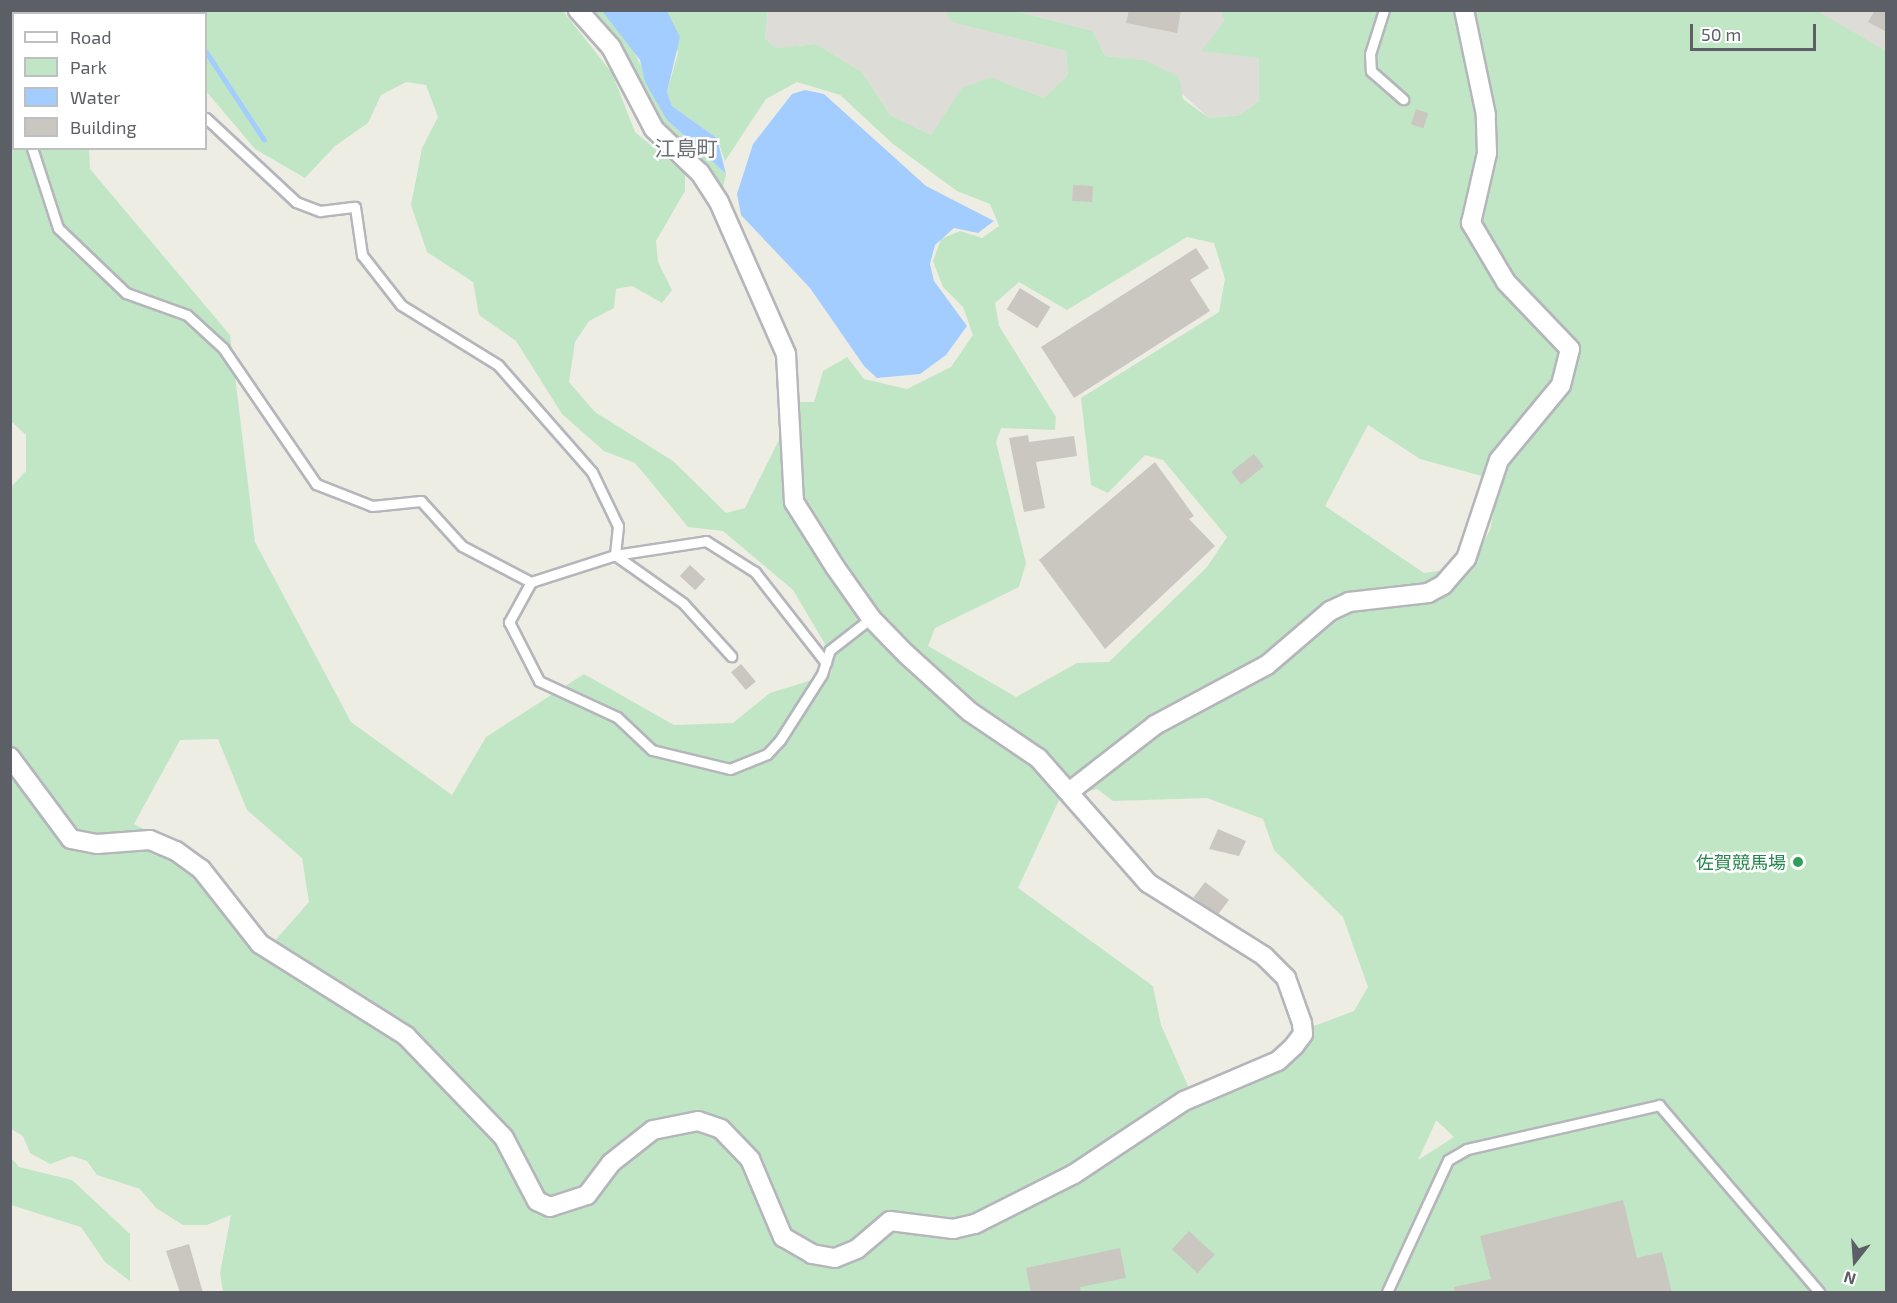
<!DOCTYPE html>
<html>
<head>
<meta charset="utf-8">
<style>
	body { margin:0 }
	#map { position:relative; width:1897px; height:1303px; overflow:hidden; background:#eeede4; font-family:"Exo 2","Noto Sans JP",sans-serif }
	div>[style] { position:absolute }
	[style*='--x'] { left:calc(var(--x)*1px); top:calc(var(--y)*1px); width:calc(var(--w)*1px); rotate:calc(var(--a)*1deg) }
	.industrial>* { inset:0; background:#dddcd6 }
	.green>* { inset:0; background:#c1e6c5 }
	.water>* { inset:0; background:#a4cdff }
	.stream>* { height:5px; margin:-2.5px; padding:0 2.5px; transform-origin:2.5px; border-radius:2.5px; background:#a4cdff }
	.building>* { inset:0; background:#cac7c1; transform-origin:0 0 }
	.roads { filter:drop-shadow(2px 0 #b4b6bb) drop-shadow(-2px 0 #b4b6bb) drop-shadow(0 2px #b4b6bb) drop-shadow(0 -2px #b4b6bb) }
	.service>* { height:9px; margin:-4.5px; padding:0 4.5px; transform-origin:4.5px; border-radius:4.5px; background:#fff }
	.minor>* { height:18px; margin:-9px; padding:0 9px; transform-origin:9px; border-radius:9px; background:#fff }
	.dots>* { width:16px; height:16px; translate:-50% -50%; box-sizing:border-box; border:3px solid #fff; border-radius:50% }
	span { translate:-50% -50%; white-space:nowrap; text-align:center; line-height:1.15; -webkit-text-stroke:5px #fff; paint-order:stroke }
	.leisure-label { font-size:18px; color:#27864d }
	.right { translate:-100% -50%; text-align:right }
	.quarter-label { font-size:21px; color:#6d7177 }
	.frame { position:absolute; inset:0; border:12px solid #5c5f65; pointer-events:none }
	.legend { position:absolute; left:12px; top:12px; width:195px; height:138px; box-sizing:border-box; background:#fff; border:2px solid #bebfc1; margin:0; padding:8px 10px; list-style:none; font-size:18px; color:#5c5f65 }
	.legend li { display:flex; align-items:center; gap:12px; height:30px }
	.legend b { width:30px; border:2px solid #bebfc1 }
	.north { position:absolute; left:1825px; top:1231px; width:60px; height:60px; -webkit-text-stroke:4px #fff; paint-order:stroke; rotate:197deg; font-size:16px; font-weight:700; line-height:24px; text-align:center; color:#5c5f65 }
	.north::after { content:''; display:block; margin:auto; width:21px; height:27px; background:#5c5f65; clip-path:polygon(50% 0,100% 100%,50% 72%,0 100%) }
	.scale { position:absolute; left:1690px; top:24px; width:126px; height:27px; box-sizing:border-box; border:3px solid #5c5f65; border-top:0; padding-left:8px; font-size:18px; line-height:21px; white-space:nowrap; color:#5c5f65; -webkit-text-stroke:4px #fff; paint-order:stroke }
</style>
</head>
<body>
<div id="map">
	<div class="industrial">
		<div style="clip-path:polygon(768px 11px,945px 11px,953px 22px,1066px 51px,1068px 76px,1044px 98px,991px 77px,963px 88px,931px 135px,890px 115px,862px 72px,816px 44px,776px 48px,765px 40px)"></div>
		<div style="clip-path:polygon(1016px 11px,1222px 11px,1224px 22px,1259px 58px,1259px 101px,1240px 115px,1209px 118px,1144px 60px,1105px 56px,1093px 31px)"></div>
		<div style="clip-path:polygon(1817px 11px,1886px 11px,1886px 51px,1820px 17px)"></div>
	</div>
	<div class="green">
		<div style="clip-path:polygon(evenodd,11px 11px,79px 13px,14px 14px,14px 148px,89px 149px,90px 169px,230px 335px,255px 542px,351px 722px,452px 795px,486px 737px,584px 674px,674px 725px,733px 723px,770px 693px,831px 674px,834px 659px,793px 590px,723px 531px,688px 527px,635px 463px,604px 451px,562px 414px,516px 341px,479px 315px,473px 282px,427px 252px,411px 205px,422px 148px,438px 117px,426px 85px,406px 82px,381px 95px,368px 123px,335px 146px,305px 178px,255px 149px,206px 91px,206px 14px,174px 11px,563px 11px,612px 73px,635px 132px,685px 174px,685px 191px,656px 241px,658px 262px,672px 290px,662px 303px,632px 286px,616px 289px,614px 308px,589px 321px,575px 342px,569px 382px,595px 412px,673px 461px,726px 513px,745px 508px,798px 402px,814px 402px,823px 371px,847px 357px,864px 379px,907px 389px,951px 367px,973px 335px,963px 307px,943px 287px,933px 261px,941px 239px,960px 231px,982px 238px,999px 226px,990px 204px,957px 191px,893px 144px,840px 95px,797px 82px,766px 99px,725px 161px,717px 138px,672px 106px,667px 92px,678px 53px,667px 11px,768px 11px,765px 39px,776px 48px,816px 44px,862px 72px,890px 115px,931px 135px,962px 88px,991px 77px,1044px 98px,1068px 75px,1066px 51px,952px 22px,945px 11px,1016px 11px,1093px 31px,1105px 56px,1144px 60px,1179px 77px,1183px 99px,1209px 118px,1240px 115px,1259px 101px,1259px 58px,1201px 51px,1224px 22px,1222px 11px,1817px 11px,1886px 51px,1886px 1292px,223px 1292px,220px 1273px,231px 1215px,207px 1225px,183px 1225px,156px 1208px,140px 1189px,97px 1175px,87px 1161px,72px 1156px,50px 1164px,30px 1153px,23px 1136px,11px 1129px,10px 488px,26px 471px,26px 435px,11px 421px,11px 11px,1187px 237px,1214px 243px,1225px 279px,1219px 312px,1081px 398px,1091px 485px,1108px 493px,1145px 455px,1163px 460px,1227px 537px,1207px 567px,1109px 662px,1077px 663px,1016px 697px,928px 646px,935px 628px,1019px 587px,1026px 563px,996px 442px,1001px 428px,1055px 430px,1056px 417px,999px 326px,995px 303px,1019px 282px,1067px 310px,1187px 237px,11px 11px,1368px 425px,1420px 459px,1500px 481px,1490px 530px,1470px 567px,1424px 573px,1325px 506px,1368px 425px,11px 11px,218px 739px,247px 810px,302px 858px,309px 902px,271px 945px,211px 863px,134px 824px,180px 740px,218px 739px,11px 11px,1097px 789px,1113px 801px,1207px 798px,1263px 819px,1274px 850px,1343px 917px,1368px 987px,1354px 1011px,1314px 1026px,1295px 1059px,1196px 1104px,1161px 1025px,1153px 986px,1018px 888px,1060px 798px,1097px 789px,11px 11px,1437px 1121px,1454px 1137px,1418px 1160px,1436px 1121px,1437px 1121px)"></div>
		<div style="clip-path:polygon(583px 11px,602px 11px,631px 45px,667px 120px,726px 174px,722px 192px,654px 124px)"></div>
		<div style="clip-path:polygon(11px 1158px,19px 1167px,72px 1180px,130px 1234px,130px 1281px,105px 1262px,81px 1227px,11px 1205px)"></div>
	</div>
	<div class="water">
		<div style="clip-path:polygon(602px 11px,667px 11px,680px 37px,667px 92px,672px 106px,717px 138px,726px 174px,667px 120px,645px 82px,640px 60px)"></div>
		<div style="clip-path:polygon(805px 90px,824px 94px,926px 186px,994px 221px,978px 233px,954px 228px,935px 245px,930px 264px,934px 281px,967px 326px,946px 355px,920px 374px,877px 378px,864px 366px,810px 288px,741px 215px,737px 194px,753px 144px,792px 94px)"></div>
	</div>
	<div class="stream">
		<div style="--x:183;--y:10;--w:4;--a:90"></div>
		<div style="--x:206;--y:52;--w:105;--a:56.6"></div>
	</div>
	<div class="building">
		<div style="clip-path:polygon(1129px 10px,1181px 10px,1177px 33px,1126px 23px)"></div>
		<div style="clip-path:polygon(1875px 10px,1887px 10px,1887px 32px,1868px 22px)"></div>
		<div style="left:1416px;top:109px;width:13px;height:16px;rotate:18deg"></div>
		<div style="left:1073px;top:185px;width:20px;height:16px;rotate:3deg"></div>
		<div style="clip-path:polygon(1196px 248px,1209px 268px,1190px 280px,1210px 311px,1074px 398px,1041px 347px)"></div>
		<div style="left:1020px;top:288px;width:36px;height:25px;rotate:32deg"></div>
		<div style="clip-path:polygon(1028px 435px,1029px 442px,1074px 436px,1077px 456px,1036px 462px,1045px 508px,1024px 512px,1009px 438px)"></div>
		<div style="left:1254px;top:454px;width:16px;height:29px;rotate:52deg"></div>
		<div style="clip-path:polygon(1155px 462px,1194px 516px,1189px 519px,1215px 546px,1105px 649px,1039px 560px)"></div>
		<div style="left:690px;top:565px;width:21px;height:15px;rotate:43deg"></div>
		<div style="left:741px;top:664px;width:23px;height:13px;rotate:50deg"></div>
		<div style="clip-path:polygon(1218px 829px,1246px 841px,1239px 856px,1209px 849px)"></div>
		<div style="left:1205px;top:882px;width:30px;height:19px;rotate:37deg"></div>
		<div style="clip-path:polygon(1623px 1200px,1637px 1258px,1662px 1252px,1672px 1293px,1455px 1293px,1454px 1287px,1491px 1279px,1480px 1236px)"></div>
		<div style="left:1189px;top:1231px;width:35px;height:25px;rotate:43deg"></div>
		<div style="clip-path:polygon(189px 1244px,203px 1293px,180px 1293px,166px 1251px)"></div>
		<div style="clip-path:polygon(1120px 1248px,1126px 1278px,1080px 1287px,1081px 1292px,1031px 1293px,1026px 1268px)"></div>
	</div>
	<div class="roads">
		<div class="service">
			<div style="--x:1384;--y:10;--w:46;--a:107.7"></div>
			<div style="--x:1370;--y:54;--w:17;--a:87"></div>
			<div style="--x:1371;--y:71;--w:43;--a:41.2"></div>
			<div style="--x:69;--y:14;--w:4;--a:-76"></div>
			<div style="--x:163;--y:14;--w:4;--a:-90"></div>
			<div style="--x:206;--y:118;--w:123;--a:43"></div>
			<div style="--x:296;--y:202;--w:26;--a:21"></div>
			<div style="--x:320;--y:211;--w:35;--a:-7"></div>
			<div style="--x:355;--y:207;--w:49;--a:81.7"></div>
			<div style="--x:362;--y:255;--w:63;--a:52"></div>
			<div style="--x:401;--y:305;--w:114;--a:31.7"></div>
			<div style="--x:498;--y:365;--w:142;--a:48.7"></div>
			<div style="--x:592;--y:472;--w:60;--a:64.3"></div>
			<div style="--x:618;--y:526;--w:29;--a:96"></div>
			<div style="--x:615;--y:555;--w:83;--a:35.2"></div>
			<div style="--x:683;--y:603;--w:72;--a:47.8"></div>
			<div style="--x:32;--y:148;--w:84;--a:72"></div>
			<div style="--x:58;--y:228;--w:94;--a:43.7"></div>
			<div style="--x:126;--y:293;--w:65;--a:19.8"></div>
			<div style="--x:187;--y:315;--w:49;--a:42.5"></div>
			<div style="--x:223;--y:348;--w:165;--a:55.6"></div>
			<div style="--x:316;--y:484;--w:60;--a:21.4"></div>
			<div style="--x:372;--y:506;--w:49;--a:-5.8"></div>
			<div style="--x:421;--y:501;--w:61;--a:47.7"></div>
			<div style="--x:462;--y:546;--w:78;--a:27.6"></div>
			<div style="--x:531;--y:582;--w:88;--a:-17.8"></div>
			<div style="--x:615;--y:555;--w:92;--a:-8.7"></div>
			<div style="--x:706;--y:541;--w:58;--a:32.3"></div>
			<div style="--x:755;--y:572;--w:115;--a:52"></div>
			<div style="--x:531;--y:582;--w:46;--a:118.8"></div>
			<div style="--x:509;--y:622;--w:66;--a:63"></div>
			<div style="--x:539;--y:681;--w:86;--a:24.8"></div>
			<div style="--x:617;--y:717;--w:48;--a:43.3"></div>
			<div style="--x:652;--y:750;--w:80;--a:13.7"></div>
			<div style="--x:730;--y:769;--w:40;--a:-22"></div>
			<div style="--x:767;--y:754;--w:19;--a:-47"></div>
			<div style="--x:780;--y:740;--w:78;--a:-57.5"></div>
			<div style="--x:822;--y:674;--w:25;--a:-72"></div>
			<div style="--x:830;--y:650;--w:52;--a:-38"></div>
			<div style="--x:1387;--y:1292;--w:145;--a:-65.2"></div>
			<div style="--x:1448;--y:1160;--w:22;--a:-30"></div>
			<div style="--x:1467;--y:1149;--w:197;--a:-12.9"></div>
			<div style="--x:1659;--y:1105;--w:246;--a:49.4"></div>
		</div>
		<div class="minor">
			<div style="--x:10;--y:757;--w:102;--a:53.4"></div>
			<div style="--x:71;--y:839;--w:26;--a:11"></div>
			<div style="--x:97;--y:844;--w:53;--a:-4.3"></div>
			<div style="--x:150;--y:840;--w:28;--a:23"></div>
			<div style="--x:176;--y:851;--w:31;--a:36"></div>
			<div style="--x:201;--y:869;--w:95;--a:51.8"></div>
			<div style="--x:260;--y:944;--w:173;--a:32.2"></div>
			<div style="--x:406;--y:1036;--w:141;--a:46.1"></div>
			<div style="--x:504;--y:1138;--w:71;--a:62.4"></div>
			<div style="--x:537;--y:1201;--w:14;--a:25"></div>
			<div style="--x:550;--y:1207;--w:39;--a:-18"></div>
			<div style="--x:587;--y:1195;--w:40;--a:-53"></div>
			<div style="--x:611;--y:1163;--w:53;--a:-38.2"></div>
			<div style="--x:653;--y:1130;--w:46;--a:-11.3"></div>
			<div style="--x:698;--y:1121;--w:24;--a:19"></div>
			<div style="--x:721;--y:1129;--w:42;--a:46"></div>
			<div style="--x:750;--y:1159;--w:85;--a:67.1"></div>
			<div style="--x:783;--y:1237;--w:34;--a:30"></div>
			<div style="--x:812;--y:1254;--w:23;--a:10"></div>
			<div style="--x:835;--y:1258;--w:24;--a:-22"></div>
			<div style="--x:857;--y:1249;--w:43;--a:-40.3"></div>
			<div style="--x:890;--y:1221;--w:64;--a:7.2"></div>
			<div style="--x:953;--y:1229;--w:23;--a:-13"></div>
			<div style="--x:975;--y:1224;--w:111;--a:-26.8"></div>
			<div style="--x:1074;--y:1174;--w:132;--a:-33.6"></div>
			<div style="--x:1184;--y:1101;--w:102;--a:-23.1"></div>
			<div style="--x:1278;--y:1061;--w:22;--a:-43"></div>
			<div style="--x:1294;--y:1046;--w:15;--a:-53"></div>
			<div style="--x:1303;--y:1034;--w:11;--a:-95"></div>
			<div style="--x:1302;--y:1023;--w:48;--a:-109.6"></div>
			<div style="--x:1286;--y:978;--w:31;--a:-135"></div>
			<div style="--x:1264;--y:956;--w:137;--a:-147.8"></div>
			<div style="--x:1148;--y:883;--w:167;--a:-131.3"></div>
			<div style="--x:1038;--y:758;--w:82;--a:-145.9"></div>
			<div style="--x:970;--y:712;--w:86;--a:-137.8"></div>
			<div style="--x:906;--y:654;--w:50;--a:-134.2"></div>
			<div style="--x:871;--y:618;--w:62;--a:-125.2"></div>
			<div style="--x:835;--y:567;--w:77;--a:-122.2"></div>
			<div style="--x:794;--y:502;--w:148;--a:-93.1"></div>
			<div style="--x:786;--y:354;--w:166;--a:-113.8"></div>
			<div style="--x:719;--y:202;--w:35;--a:-123"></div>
			<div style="--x:700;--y:173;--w:64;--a:-136.3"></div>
			<div style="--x:654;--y:129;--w:93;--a:-117.7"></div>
			<div style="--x:611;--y:47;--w:50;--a:-131.7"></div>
			<div style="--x:1069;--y:792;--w:109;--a:-37.9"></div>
			<div style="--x:1155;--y:725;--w:127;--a:-28.2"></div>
			<div style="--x:1267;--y:665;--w:83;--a:-40.6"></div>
			<div style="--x:1330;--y:611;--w:21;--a:-25"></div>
			<div style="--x:1349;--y:602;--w:80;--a:-6.5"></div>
			<div style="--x:1428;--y:593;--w:17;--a:-28"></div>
			<div style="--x:1443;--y:585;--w:35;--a:-49"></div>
			<div style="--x:1466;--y:559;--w:104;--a:-71.6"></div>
			<div style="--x:1499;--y:460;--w:97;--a:-50.4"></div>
			<div style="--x:1561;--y:385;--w:37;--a:-76"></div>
			<div style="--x:1570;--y:349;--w:93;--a:-133.7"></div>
			<div style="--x:1506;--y:282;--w:69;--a:-120.7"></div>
			<div style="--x:1471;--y:223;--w:72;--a:-77.1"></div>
			<div style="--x:1487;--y:153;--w:38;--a:-92"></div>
			<div style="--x:1486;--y:115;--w:107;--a:-101.8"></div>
		</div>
	</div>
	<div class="dots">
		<div style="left:1798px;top:862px;background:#2e9e5b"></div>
	</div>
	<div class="leisure-label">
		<span class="right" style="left:1786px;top:862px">佐賀競馬場</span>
	</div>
	<div class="quarter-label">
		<span style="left:686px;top:148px">江島町</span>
	</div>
	<div class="frame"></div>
	<ul class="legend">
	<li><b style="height:8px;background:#fff"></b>Road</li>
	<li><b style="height:16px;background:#c1e6c5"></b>Park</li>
	<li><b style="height:16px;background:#a4cdff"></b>Water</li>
	<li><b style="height:16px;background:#cac7c1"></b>Building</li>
	</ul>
	<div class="north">N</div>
	<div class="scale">50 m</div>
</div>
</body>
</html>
